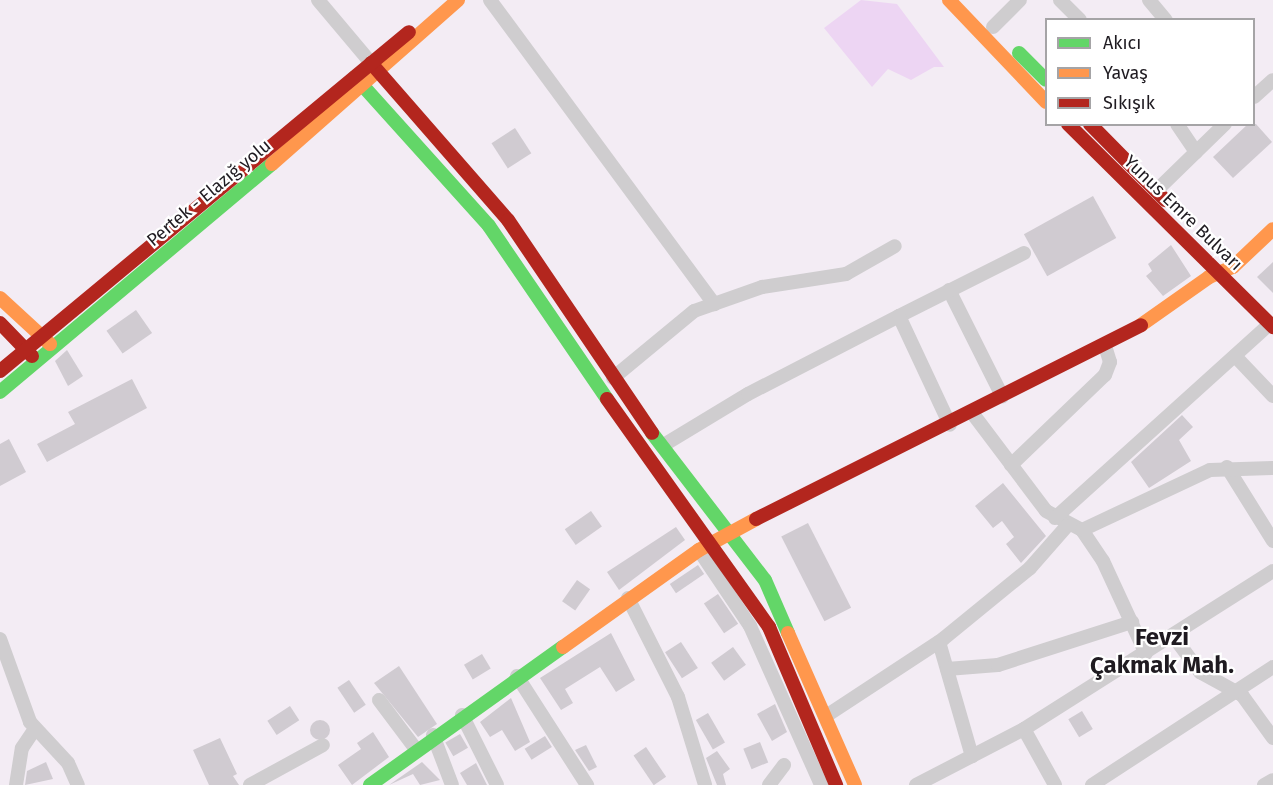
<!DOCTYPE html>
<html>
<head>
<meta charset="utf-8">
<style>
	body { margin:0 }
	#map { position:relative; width:1273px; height:785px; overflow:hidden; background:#f3ecf4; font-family:"Fira Sans",sans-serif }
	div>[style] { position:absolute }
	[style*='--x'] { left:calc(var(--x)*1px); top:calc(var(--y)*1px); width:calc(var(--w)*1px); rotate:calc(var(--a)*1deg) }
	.green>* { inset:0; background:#edd5f3 }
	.building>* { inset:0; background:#d0cbd1; transform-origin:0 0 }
	.round { border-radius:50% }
	.street>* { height:14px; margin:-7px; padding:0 7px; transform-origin:7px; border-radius:7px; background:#cfcdcf }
	.fast>* { height:14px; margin:-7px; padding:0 7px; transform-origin:7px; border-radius:7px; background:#63d668 }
	.slow>* { height:14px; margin:-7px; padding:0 7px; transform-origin:7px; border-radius:7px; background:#ff974d }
	.jam>* { height:14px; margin:-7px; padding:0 7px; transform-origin:7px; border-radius:7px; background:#b3261e }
	span { translate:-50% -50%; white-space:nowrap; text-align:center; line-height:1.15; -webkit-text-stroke:4.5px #fff; paint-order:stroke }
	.street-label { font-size:18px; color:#1f1b21 }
	.district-label { font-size:24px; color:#1f1b21; font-weight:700 }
	.legend { position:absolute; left:1045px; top:18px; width:210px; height:108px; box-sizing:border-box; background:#fff; border:2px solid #a5a4a6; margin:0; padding:8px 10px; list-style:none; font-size:18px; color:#1f1b21 }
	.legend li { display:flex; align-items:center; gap:12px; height:30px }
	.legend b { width:30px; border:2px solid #a5a4a6 }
</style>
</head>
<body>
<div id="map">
	<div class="green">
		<div style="clip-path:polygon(861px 0,897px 4px,944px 67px,934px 67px,911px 80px,888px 69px,872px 87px,824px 28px)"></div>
	</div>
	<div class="building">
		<div style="clip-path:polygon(1248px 124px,1256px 124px,1272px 142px,1233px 178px,1213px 157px)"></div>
		<div style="left:515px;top:128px;width:30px;height:28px;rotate:57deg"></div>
		<div style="left:1093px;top:196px;width:48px;height:79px;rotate:61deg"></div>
		<div style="clip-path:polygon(1171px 245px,1191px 276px,1163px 296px,1146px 276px,1152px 271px,1148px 264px)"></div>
		<div style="clip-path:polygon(1273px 262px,1273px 293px,1257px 277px)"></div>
		<div style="left:136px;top:310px;width:28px;height:36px;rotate:55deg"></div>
		<div style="clip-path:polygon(67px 350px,83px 376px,68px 386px,55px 361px)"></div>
		<div style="clip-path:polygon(132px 379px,147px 408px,47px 462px,37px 444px,75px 424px,68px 412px)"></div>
		<div style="clip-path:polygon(1182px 415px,1193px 427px,1179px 440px,1191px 461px,1149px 488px,1131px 462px)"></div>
		<div style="clip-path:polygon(9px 439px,26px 472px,0 486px,0 444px)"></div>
		<div style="clip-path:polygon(1003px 483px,1046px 536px,1021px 563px,1006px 544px,1014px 537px,1002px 521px,993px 528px,975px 506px)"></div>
		<div style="left:591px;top:511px;width:19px;height:32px;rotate:55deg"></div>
		<div style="left:808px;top:523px;width:95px;height:30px;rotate:63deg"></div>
		<div style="clip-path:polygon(676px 527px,685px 540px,619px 590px,607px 572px)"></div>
		<div style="left:698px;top:565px;width:11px;height:34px;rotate:56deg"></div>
		<div style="left:577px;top:580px;width:16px;height:26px;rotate:35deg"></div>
		<div style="left:718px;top:594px;width:36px;height:17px;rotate:56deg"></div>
		<div style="clip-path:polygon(611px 633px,635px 680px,616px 692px,600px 667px,565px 689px,573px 703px,561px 710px,540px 678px)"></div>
		<div style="left:681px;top:642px;width:31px;height:19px;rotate:57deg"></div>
		<div style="left:733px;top:647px;width:22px;height:27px;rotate:54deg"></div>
		<div style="left:482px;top:654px;width:17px;height:21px;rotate:59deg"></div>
		<div style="clip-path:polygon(399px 666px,437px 724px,418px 737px,374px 683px)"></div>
		<div style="left:349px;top:680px;width:30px;height:14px;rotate:56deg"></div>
		<div style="clip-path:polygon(511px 698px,530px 742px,515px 751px,502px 730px,490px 737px,480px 722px)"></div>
		<div style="clip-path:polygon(775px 704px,787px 732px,772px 741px,757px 714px)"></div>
		<div style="left:290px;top:706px;width:17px;height:27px;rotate:57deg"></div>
		<div style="left:1082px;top:711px;width:21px;height:16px;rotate:59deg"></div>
		<div style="left:708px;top:713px;width:34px;height:14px;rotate:60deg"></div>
		<div class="round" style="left:310px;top:720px;width:20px;height:20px"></div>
		<div style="clip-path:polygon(373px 732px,389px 757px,352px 785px,338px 765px,361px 749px,357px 743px)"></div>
		<div style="left:460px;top:734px;width:16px;height:17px;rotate:60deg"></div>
		<div style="left:545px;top:736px;width:13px;height:24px;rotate:58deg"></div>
		<div style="clip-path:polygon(220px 738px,237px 774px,233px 776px,239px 785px,209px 785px,193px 750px)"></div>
		<div style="left:760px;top:742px;width:22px;height:18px;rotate:68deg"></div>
		<div style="clip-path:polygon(586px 745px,597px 767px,589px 771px,575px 750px)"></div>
		<div style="left:646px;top:747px;width:36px;height:15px;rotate:56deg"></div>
		<div style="clip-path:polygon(717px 751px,730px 769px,723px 774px,726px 785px,717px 785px,706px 758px)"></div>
		<div style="clip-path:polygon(46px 762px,53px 779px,25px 785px,27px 771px)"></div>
		<div style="clip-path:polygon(422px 762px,440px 780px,420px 785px,413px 774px,389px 785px)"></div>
		<div style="clip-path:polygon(476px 763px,487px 785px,467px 785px,460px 773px)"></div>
	</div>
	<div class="street">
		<div style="--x:318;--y:0;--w:82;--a:49.9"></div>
		<div style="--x:490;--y:0;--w:378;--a:53.6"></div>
		<div style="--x:1060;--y:0;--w:28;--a:45"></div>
		<div style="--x:1149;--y:0;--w:26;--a:50"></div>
		<div style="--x:993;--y:27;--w:38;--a:-45"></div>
		<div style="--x:1254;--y:97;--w:25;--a:-42"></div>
		<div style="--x:1177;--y:124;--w:34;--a:56"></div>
		<div style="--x:1156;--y:191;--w:96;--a:-44.2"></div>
		<div style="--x:949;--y:290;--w:119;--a:63.4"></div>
		<div style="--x:899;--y:316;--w:140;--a:-26.7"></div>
		<div style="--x:1235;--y:356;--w:55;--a:46.5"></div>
		<div style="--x:613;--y:378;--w:105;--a:-39.6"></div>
		<div style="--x:694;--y:311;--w:72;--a:-19.4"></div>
		<div style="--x:762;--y:287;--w:85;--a:-8.8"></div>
		<div style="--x:846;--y:274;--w:56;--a:-29.7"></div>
		<div style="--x:973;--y:414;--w:121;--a:53"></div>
		<div style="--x:1046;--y:511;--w:41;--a:27.8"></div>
		<div style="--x:1082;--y:530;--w:37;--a:56"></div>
		<div style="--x:1103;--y:561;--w:102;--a:65.2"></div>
		<div style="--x:662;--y:446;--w:100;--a:-31.2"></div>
		<div style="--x:748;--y:394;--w:170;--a:-27.3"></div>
		<div style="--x:899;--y:316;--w:120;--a:64.9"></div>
		<div style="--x:1011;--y:465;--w:130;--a:-43.8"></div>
		<div style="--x:1105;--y:375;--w:14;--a:-69"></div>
		<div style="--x:1110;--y:362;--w:17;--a:-107"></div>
		<div style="--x:1227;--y:467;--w:87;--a:58.1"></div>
		<div style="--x:1055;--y:518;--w:290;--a:-42.1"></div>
		<div style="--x:1082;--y:530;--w:141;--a:-25.1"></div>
		<div style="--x:1210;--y:470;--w:63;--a:-1.8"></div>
		<div style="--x:699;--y:550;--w:92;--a:56.1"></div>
		<div style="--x:750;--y:626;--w:174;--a:65.9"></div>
		<div style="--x:628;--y:598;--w:111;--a:63.2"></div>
		<div style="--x:678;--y:697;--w:92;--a:72.9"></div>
		<div style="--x:1174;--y:637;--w:44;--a:53.4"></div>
		<div style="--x:1200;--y:672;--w:48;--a:28.7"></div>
		<div style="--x:1242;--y:695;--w:53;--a:54.2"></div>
		<div style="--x:0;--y:639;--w:88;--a:70.1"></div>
		<div style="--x:30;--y:722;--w:56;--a:47.2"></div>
		<div style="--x:68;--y:763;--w:24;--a:66"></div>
		<div style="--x:939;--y:642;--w:119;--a:73.9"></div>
		<div style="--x:947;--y:669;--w:51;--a:-4.5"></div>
		<div style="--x:998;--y:665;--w:141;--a:-17.8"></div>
		<div style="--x:517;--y:676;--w:130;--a:57.3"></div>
		<div style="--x:379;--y:700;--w:60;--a:53.1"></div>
		<div style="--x:462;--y:715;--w:78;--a:63.4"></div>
		<div style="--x:826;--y:716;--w:140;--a:-33.3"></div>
		<div style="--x:943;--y:639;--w:112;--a:-39.2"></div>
		<div style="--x:1030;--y:568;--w:56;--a:-48.6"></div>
		<div style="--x:1024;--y:729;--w:64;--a:61"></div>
		<div style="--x:433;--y:735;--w:53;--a:69.2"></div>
		<div style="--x:16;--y:785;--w:37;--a:-81"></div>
		<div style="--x:22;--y:748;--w:23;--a:-56"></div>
		<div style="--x:250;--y:785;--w:83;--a:-28.7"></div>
		<div style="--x:769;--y:785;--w:25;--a:-53"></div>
		<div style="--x:916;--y:785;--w:122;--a:-27.4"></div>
		<div style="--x:1024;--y:729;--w:295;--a:-32.4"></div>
		<div style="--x:1092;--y:785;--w:216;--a:-33.1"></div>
		<div style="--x:1264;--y:785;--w:10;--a:-29"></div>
	</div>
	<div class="fast">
		<div style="--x:1019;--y:53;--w:38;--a:45"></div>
		<div style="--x:355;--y:77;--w:200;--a:48"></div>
		<div style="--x:489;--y:226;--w:209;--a:55.7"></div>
		<div style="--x:0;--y:392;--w:355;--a:-40"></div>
		<div style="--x:652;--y:433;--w:185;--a:52.5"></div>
		<div style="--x:765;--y:580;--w:58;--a:66.5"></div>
		<div style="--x:370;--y:785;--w:237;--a:-35.6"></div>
	</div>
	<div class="slow">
		<div style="--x:949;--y:0;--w:141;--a:46.4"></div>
		<div style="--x:272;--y:164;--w:248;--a:-41.4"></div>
		<div style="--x:0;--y:298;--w:68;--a:42.6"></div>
		<div style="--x:1141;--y:325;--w:83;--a:-35.2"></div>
		<div style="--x:1209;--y:277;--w:26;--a:-23"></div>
		<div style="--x:1233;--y:267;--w:55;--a:-43.5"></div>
		<div style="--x:788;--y:633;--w:166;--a:66.2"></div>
		<div style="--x:563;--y:647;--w:167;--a:-35.5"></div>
		<div style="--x:699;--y:550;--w:65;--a:-28.5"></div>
	</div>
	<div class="jam">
		<div style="--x:371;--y:63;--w:208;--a:48.9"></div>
		<div style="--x:508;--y:220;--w:257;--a:55.9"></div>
		<div style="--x:1068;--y:124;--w:289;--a:44.7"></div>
		<div style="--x:1090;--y:124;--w:107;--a:45.4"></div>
		<div style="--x:0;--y:323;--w:46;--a:45.9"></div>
		<div style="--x:0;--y:371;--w:531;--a:-39.65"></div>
		<div style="--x:607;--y:399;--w:280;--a:54.6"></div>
		<div style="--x:769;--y:627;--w:172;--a:67"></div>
		<div style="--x:756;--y:519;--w:431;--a:-26.7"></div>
	</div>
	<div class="street-label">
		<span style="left:209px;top:193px;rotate:-40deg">Pertek - Elazığ yolu</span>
		<span style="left:1183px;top:213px;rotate:44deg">Yunus Emre Bulvarı</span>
	</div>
	<div class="district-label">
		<span style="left:1162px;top:652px">Fevzi<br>Çakmak Mah.</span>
	</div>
	<ul class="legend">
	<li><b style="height:8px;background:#63d668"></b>Akıcı</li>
	<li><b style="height:8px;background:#ff974d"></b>Yavaş</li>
	<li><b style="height:8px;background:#b3261e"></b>Sıkışık</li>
	</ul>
</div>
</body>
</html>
